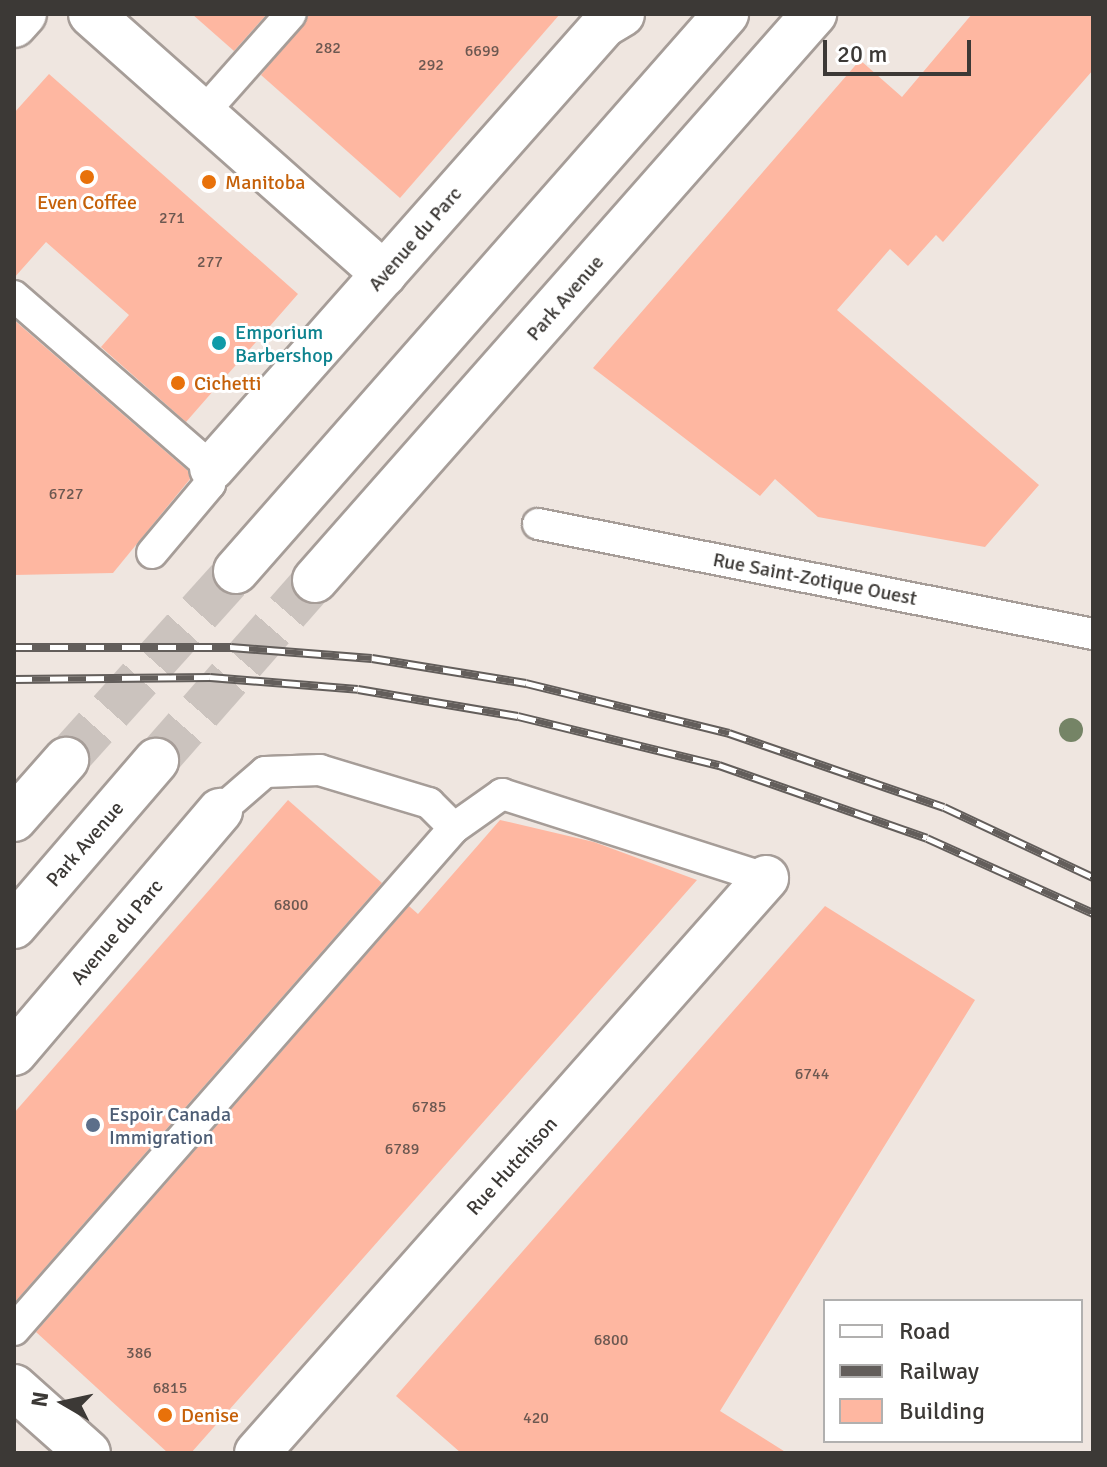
<!DOCTYPE html>
<html>
<head>
<meta charset="utf-8">
<style>
	body { margin:0 }
	#map { position:relative; width:1107px; height:1467px; overflow:hidden; background:#efe6e0; font-family:Signika,sans-serif }
	div>[style] { position:absolute }
	[style*='--x'] { left:calc(var(--x)*1px); top:calc(var(--y)*1px); width:calc(var(--w)*1px); rotate:calc(var(--a)*1deg) }
	.building>* { inset:0; background:#feb7a1 }
	.secondary-tunnel>* { height:44px; margin-top:-22px; transform-origin:0; background:repeating-linear-gradient(90deg,#cbc3be 0 44px,transparent 0 66px) }
	.roads { filter:drop-shadow(2px 0 #a69d98) drop-shadow(-2px 0 #a69d98) drop-shadow(0 2px #a69d98) drop-shadow(0 -2px #a69d98) }
	.service>* { height:30px; margin:-15px; padding:0 15px; transform-origin:15px; border-radius:15px; background:#fff }
	.minor>* { height:44px; margin:-22px; padding:0 22px; transform-origin:22px; border-radius:22px; background:#fff }
	.tertiary>* { height:44px; margin:-22px; padding:0 22px; transform-origin:22px; border-radius:22px; background:#fff }
	.secondary>* { height:44px; margin:-22px; padding:0 22px; transform-origin:22px; border-radius:22px; background:#fff }
	.rail>* { height:9px; margin-top:-4.5px; transform-origin:0; background:repeating-linear-gradient(90deg,#fff 0 18px,#635e5b 0 36px); box-sizing:border-box; border-block:2px solid #635e5b }
	.trees>* { width:24px; height:24px; margin:-12px; border-radius:50%; background:#758466 }
	.dots>* { width:22px; height:22px; translate:-50% -50%; box-sizing:border-box; border:4px solid #fff; border-radius:50% }
	span { translate:-50% -50%; white-space:nowrap; text-align:center; line-height:1.15; -webkit-text-stroke:6px #fff; paint-order:stroke }
	.number-label { font-size:16px; color:#6c5851 }
	.number-label span { -webkit-text-stroke-width:0 }
	.food-label { font-size:20px; color:#c56008 }
	.left { translate:0 -50%; text-align:left }
	.street-label { font-size:20px; color:#3c3936 }
	.culture-label { font-size:20px; color:#0d838f }
	.service-label { font-size:20px; color:#4e5e75 }
	.frame { position:absolute; inset:0; border:16px solid #3c3936; pointer-events:none }
	.legend { position:absolute; left:823px; top:1299px; width:260px; height:144px; box-sizing:border-box; background:#fff; border:2px solid #b1b0af; margin:0; padding:10px 14px; list-style:none; font-size:24px; color:#3c3936 }
	.legend li { display:flex; align-items:center; gap:16px; height:40px }
	.legend b { width:40px; border:2px solid #b1b0af }
	.north { position:absolute; left:24px; top:1363px; width:80px; height:80px; -webkit-text-stroke:6px #fff; paint-order:stroke; rotate:279deg; font-size:22px; font-weight:700; line-height:32px; text-align:center; color:#3c3936 }
	.north::after { content:''; display:block; margin:auto; width:28px; height:36px; background:#3c3936; clip-path:polygon(50% 0,100% 100%,50% 72%,0 100%) }
	.scale { position:absolute; left:823px; top:40px; width:148px; height:36px; box-sizing:border-box; border:4px solid #3c3936; border-top:0; padding-left:10px; font-size:24px; line-height:28px; white-space:nowrap; color:#3c3936; -webkit-text-stroke:6px #fff; paint-order:stroke }
</style>
</head>
<body>
<div id="map">
	<div class="building">
		<div style="clip-path:polygon(192px 14px,267px 14px,234px 51px)"></div>
		<div style="clip-path:polygon(309px 14px,560px 14px,400px 198px,261px 75px)"></div>
		<div style="clip-path:polygon(972px 14px,1093px 14px,1093px 70px,943px 242px,936px 235px,908px 266px,890px 249px,837px 310px,1039px 485px,985px 547px,818px 517px,775px 479px,760px 496px,593px 368px,860px 60px,902px 97px)"></div>
		<div style="clip-path:polygon(49px 74px,298px 294px,186px 422px,101px 347px,129px 315px,46px 242px,14px 278px,14px 113px)"></div>
		<div style="clip-path:polygon(14px 320px,188px 471px,190px 479px,113px 573px,14px 575px)"></div>
		<div style="clip-path:polygon(288px 800px,382px 883px,14px 1303px,14px 1113px)"></div>
		<div style="clip-path:polygon(500px 820px,594px 842px,697px 880px,191px 1453px,168px 1453px,36px 1332px,409px 906px,418px 914px)"></div>
		<div style="clip-path:polygon(825px 906px,975px 1000px,720px 1411px,787px 1453px,461px 1453px,396px 1396px)"></div>
	</div>
	<div class="secondary-tunnel">
		<div style="--x:66;--y:760;--w:254;--a:-48"></div>
		<div style="--x:156;--y:761;--w:241;--a:-48.7"></div>
	</div>
	<div class="roads">
		<div class="service">
			<div style="--x:203;--y:113;--w:132;--a:-48.4"></div>
			<div style="--x:14;--y:296;--w:262;--a:41"></div>
			<div style="--x:212;--y:468;--w:16;--a:97"></div>
			<div style="--x:210;--y:484;--w:90;--a:130"></div>
			<div style="--x:538;--y:524;--w:566;--a:11.21"></div>
			<div style="--x:454;--y:828;--w:59;--a:-35.3"></div>
			<div style="--x:502;--y:794;--w:277;--a:17.7"></div>
			<div style="--x:14;--y:1330;--w:668;--a:-48.77"></div>
			<div style="--x:454;--y:828;--w:35;--a:-135"></div>
			<div style="--x:429;--y:803;--w:114;--a:-163.2"></div>
			<div style="--x:320;--y:770;--w:55;--a:177.9"></div>
			<div style="--x:265;--y:772;--w:60;--a:139.1"></div>
		</div>
		<div class="minor">
			<div style="--x:91;--y:14;--w:392;--a:41.6"></div>
			<div style="--x:14;--y:25;--w:15;--a:-48"></div>
			<div style="--x:212;--y:468;--w:592;--a:-48.5"></div>
			<div style="--x:604;--y:25;--w:21;--a:-31"></div>
			<div style="--x:14;--y:1053;--w:318;--a:-49.6"></div>
			<div style="--x:257;--y:1453;--w:768;--a:-48.48"></div>
		</div>
		<div class="tertiary">
			<div style="--x:14;--y:1387;--w:99;--a:41.7"></div>
		</div>
		<div class="secondary">
			<div style="--x:236;--y:571;--w:742;--a:-48.66"></div>
			<div style="--x:315;--y:580;--w:755;--a:-48.6"></div>
			<div style="--x:14;--y:819;--w:79;--a:-48.6"></div>
			<div style="--x:14;--y:926;--w:218;--a:-49.3"></div>
		</div>
	</div>
	<div class="rail">
		<div style="--x:14;--y:647;--w:217;--a:0"></div>
		<div style="--x:231;--y:647;--w:141;--a:4.5"></div>
		<div style="--x:372;--y:658;--w:156;--a:9.2"></div>
		<div style="--x:526;--y:683;--w:209;--a:13.8"></div>
		<div style="--x:729;--y:733;--w:227;--a:19"></div>
		<div style="--x:944;--y:807;--w:165;--a:25.2"></div>
		<div style="--x:14;--y:679;--w:196;--a:-0.6"></div>
		<div style="--x:210;--y:677;--w:148;--a:4.6"></div>
		<div style="--x:358;--y:689;--w:162;--a:9.6"></div>
		<div style="--x:518;--y:716;--w:207;--a:13.7"></div>
		<div style="--x:719;--y:765;--w:220;--a:19.3"></div>
		<div style="--x:927;--y:838;--w:182;--a:24.3"></div>
	</div>
	<div class="trees">
		<div style="left:1071px;top:730px"></div>
	</div>
	<div class="dots">
		<div style="left:87px;top:177px;background:#e8710a"></div>
		<div style="left:209px;top:182px;background:#e8710a"></div>
		<div style="left:219px;top:343px;background:#0f9aa8"></div>
		<div style="left:178px;top:383px;background:#e8710a"></div>
		<div style="left:93px;top:1125px;background:#5c6f8a"></div>
		<div style="left:165px;top:1415px;background:#e8710a"></div>
	</div>
	<div class="number-label">
		<span style="left:328px;top:48px">282</span>
		<span style="left:482px;top:51px">6699</span>
		<span style="left:431px;top:65px">292</span>
		<span style="left:172px;top:218px">271</span>
		<span style="left:210px;top:262px">277</span>
		<span style="left:66px;top:494px">6727</span>
		<span style="left:291px;top:905px">6800</span>
		<span style="left:812px;top:1074px">6744</span>
		<span style="left:429px;top:1107px">6785</span>
		<span style="left:402px;top:1149px">6789</span>
		<span style="left:611px;top:1340px">6800</span>
		<span style="left:139px;top:1353px">386</span>
		<span style="left:170px;top:1388px">6815</span>
		<span style="left:536px;top:1418px">420</span>
	</div>
	<div class="food-label">
		<span class="left" style="left:225px;top:182px">Manitoba</span>
		<span style="left:87px;top:202px">Even Coffee</span>
		<span class="left" style="left:194px;top:383px">Cichetti</span>
		<span class="left" style="left:181px;top:1415px">Denise</span>
	</div>
	<div class="street-label">
		<span style="left:415px;top:239px;rotate:-49deg">Avenue du Parc</span>
		<span style="left:565px;top:298px;rotate:-49deg">Park Avenue</span>
		<span style="left:815px;top:579px;rotate:11deg">Rue Saint-Zotique Ouest</span>
		<span style="left:85px;top:844px;rotate:-49deg">Park Avenue</span>
		<span style="left:117px;top:932px;rotate:-50deg">Avenue du Parc</span>
		<span style="left:512px;top:1166px;rotate:-48deg">Rue Hutchison</span>
	</div>
	<div class="culture-label">
		<span class="left" style="left:235px;top:344px">Emporium<br>Barbershop</span>
	</div>
	<div class="service-label">
		<span class="left" style="left:109px;top:1126px">Espoir Canada<br>Immigration</span>
	</div>
	<div class="frame"></div>
	<ul class="legend">
	<li><b style="height:10px;background:#fff"></b>Road</li>
	<li><b style="height:10px;background:#635e5b"></b>Railway</li>
	<li><b style="height:22px;background:#feb7a1"></b>Building</li>
	</ul>
	<div class="north">N</div>
	<div class="scale">20 m</div>
</div>
</body>
</html>
